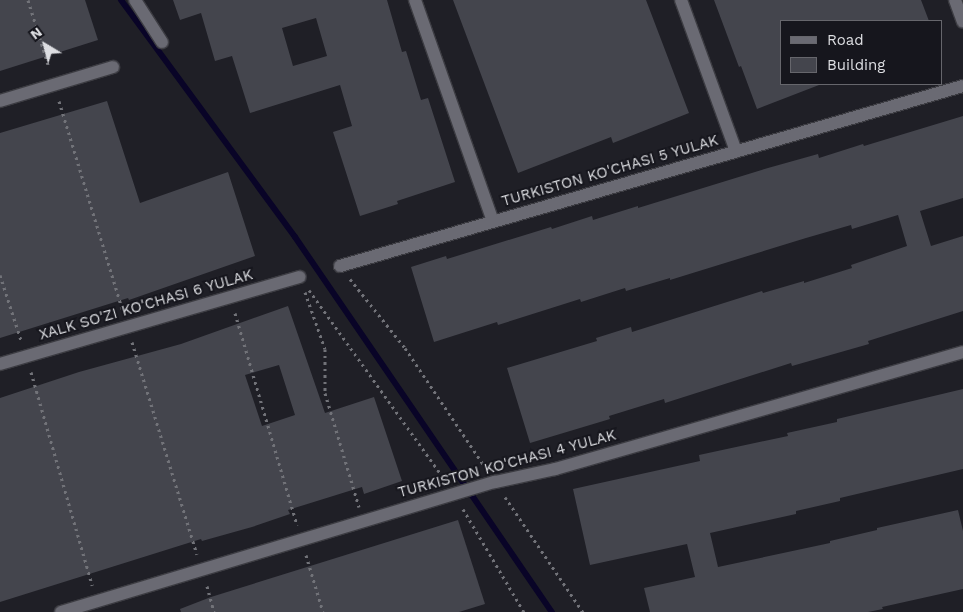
<!DOCTYPE html>
<html>
<head>
<meta charset="utf-8">
<style>
	body { margin:0 }
	#map { position:relative; width:963px; height:612px; overflow:hidden; background:#1f1f26; font-family:"Work Sans",sans-serif }
	div>[style] { position:absolute }
	[style*='--x'] { left:calc(var(--x)*1px); top:calc(var(--y)*1px); width:calc(var(--w)*1px); rotate:calc(var(--a)*1deg) }
	.stream>* { height:6px; margin:-3px; padding:0 3px; transform-origin:3px; border-radius:3px; background:#090427 }
	.building>* { inset:0; background:#44454d }
	.path>* { height:3px; margin-top:-1.5px; transform-origin:0; background:repeating-linear-gradient(90deg,#727379 0 2.5px,transparent 0 6.5px) }
	.roads { filter:drop-shadow(1px 0 #3c3c42) drop-shadow(-1px 0 #3c3c42) drop-shadow(0 1px #3c3c42) drop-shadow(0 -1px #3c3c42) }
	.minor>* { height:12px; margin:-6px; padding:0 6px; transform-origin:6px; border-radius:6px; background:#6a6a73 }
	span { translate:-50% -50%; white-space:nowrap; text-align:center; line-height:1.15; -webkit-text-stroke:4px #16161d; paint-order:stroke }
	.street-label { font-size:15px; color:#dddee2 }
	.legend { position:absolute; left:780px; top:20px; width:162px; height:65px; box-sizing:border-box; background:#16161d; border:1px solid #66666c; margin:0; padding:6px 9px; list-style:none; font-size:15px; color:#dddee2 }
	.legend li { display:flex; align-items:center; gap:10px; height:25px }
	.legend b { width:25px; border:1px solid #66666c }
	.north { position:absolute; left:20px; top:20px; width:50px; height:50px; -webkit-text-stroke:4px #16161d; paint-order:stroke; rotate:323deg; font-size:14px; font-weight:700; line-height:20px; text-align:center; color:#dddee2 }
	.north::after { content:''; display:block; margin:auto; width:18px; height:22px; background:#dddee2; clip-path:polygon(50% 0,100% 100%,50% 72%,0 100%) }
</style>
</head>
<body>
<div id="map">
	<div class="stream">
		<div style="--x:121;--y:0;--w:294;--a:53.7"></div>
		<div style="--x:295;--y:237;--w:455;--a:55.6"></div>
	</div>
	<div class="building">
		<div style="clip-path:polygon(0 0,85px 0,98px 40px,0 71px)"></div>
		<div style="clip-path:polygon(evenodd,173px 0,387px 0,402px 52px,406px 51px,421px 100px,428px 98px,455px 182px,397px 201px,398px 204px,360px 216px,333px 132px,352px 126px,340px 85px,250px 113px,232px 56px,215px 61px,201px 13px,180px 20px,173px 0,316px 18px,327px 56px,293px 66px,282px 28px,316px 18px)"></div>
		<div style="clip-path:polygon(453px 0,646px 0,689px 113px,613px 143px,611px 137px,518px 173px)"></div>
		<div style="clip-path:polygon(714px 0,921px 0,929px 21px,782px 21px,782px 84px,819px 85px,757px 109px,741px 66px,739px 67px)"></div>
		<div style="clip-path:polygon(107px 101px,140px 203px,228px 172px,255px 256px,129px 300px,128px 298px,0 338px,0 133px)"></div>
		<div style="clip-path:polygon(963px 116px,963px 198px,920px 211px,931px 246px,963px 236px,963px 311px,868px 341px,869px 344px,792px 366px,791px 363px,665px 403px,664px 399px,609px 416px,610px 419px,530px 443px,507px 368px,597px 341px,596px 338px,631px 327px,632px 332px,762px 291px,763px 293px,804px 281px,804px 283px,852px 268px,851px 265px,907px 246px,898px 215px,852px 229px,851px 225px,806px 238px,670px 280px,670px 278px,626px 291px,625px 288px,581px 302px,580px 299px,498px 325px,497px 322px,434px 342px,411px 267px,446px 256px,447px 259px,551px 227px,552px 229px,592px 216px,593px 220px,638px 206px,638px 208px,768px 168px,818px 154px,819px 158px,863px 144px,864px 146px)"></div>
		<div style="clip-path:polygon(evenodd,288px 306px,325px 413px,374px 397px,402px 481px,364px 494px,362px 487px,288px 510px,290px 514px,252px 527px,202px 541px,201px 539px,0 602px,0 398px,79px 372px,181px 344px,288px 306px,279px 365px,295px 415px,262px 426px,245px 375px,279px 365px)"></div>
		<div style="clip-path:polygon(963px 389px,963px 469px,840px 498px,840px 501px,796px 511px,796px 514px,710px 533px,718px 567px,830px 543px,830px 541px,877px 530px,877px 528px,958px 510px,963px 531px,963px 589px,882px 607px,883px 609px,868px 612px,650px 612px,644px 588px,695px 577px,687px 544px,590px 565px,573px 489px,700px 461px,699px 455px,788px 436px,787px 433px,837px 422px,837px 419px)"></div>
		<div style="clip-path:polygon(458px 520px,485px 604px,459px 612px,181px 612px,180px 609px,211px 597px)"></div>
	</div>
	<div class="path">
		<div style="--x:28;--y:0;--w:71;--a:72.8"></div>
		<div style="--x:59;--y:101;--w:220;--a:73.1"></div>
		<div style="--x:0;--y:275;--w:68;--a:72.1"></div>
		<div style="--x:350;--y:279;--w:88;--a:51.4"></div>
		<div style="--x:405;--y:348;--w:143;--a:56.1"></div>
		<div style="--x:309;--y:290;--w:234;--a:54.4"></div>
		<div style="--x:305;--y:292;--w:60;--a:70.7"></div>
		<div style="--x:325;--y:349;--w:44;--a:90"></div>
		<div style="--x:325;--y:393;--w:119;--a:73.4"></div>
		<div style="--x:235;--y:313;--w:221;--a:73.7"></div>
		<div style="--x:132;--y:342;--w:222;--a:73"></div>
		<div style="--x:31;--y:372;--w:222;--a:74"></div>
		<div style="--x:505;--y:497;--w:139;--a:55.9"></div>
		<div style="--x:463;--y:509;--w:120;--a:59.4"></div>
		<div style="--x:306;--y:555;--w:59;--a:73.4"></div>
		<div style="--x:207;--y:586;--w:27;--a:75"></div>
	</div>
	<div class="roads">
		<div class="minor">
			<div style="--x:135;--y:0;--w:50;--a:57.3"></div>
			<div style="--x:415;--y:0;--w:234;--a:70.6"></div>
			<div style="--x:681;--y:0;--w:161;--a:70"></div>
			<div style="--x:955;--y:0;--w:23;--a:70"></div>
			<div style="--x:0;--y:101;--w:118;--a:-16.7"></div>
			<div style="--x:340;--y:266;--w:648;--a:-16.12"></div>
			<div style="--x:0;--y:364;--w:312;--a:-16.2"></div>
			<div style="--x:61;--y:612;--w:453;--a:-16.7"></div>
			<div style="--x:495;--y:482;--w:61;--a:-12.2"></div>
			<div style="--x:555;--y:469;--w:424;--a:-16"></div>
		</div>
	</div>
	<div class="street-label">
		<span style="left:610px;top:171px;rotate:-16deg">TURKISTON KO'CHASI 5 YULAK</span>
		<span style="left:146px;top:305px;rotate:-16deg">XALK SO'ZI KO'CHASI 6 YULAK</span>
		<span style="left:507px;top:464px;rotate:-15deg">TURKISTON KO'CHASI 4 YULAK</span>
	</div>
	<ul class="legend">
	<li><b style="height:6px;background:#6a6a73"></b>Road</li>
	<li><b style="height:14px;background:#44454d"></b>Building</li>
	</ul>
	<div class="north">N</div>
</div>
</body>
</html>
